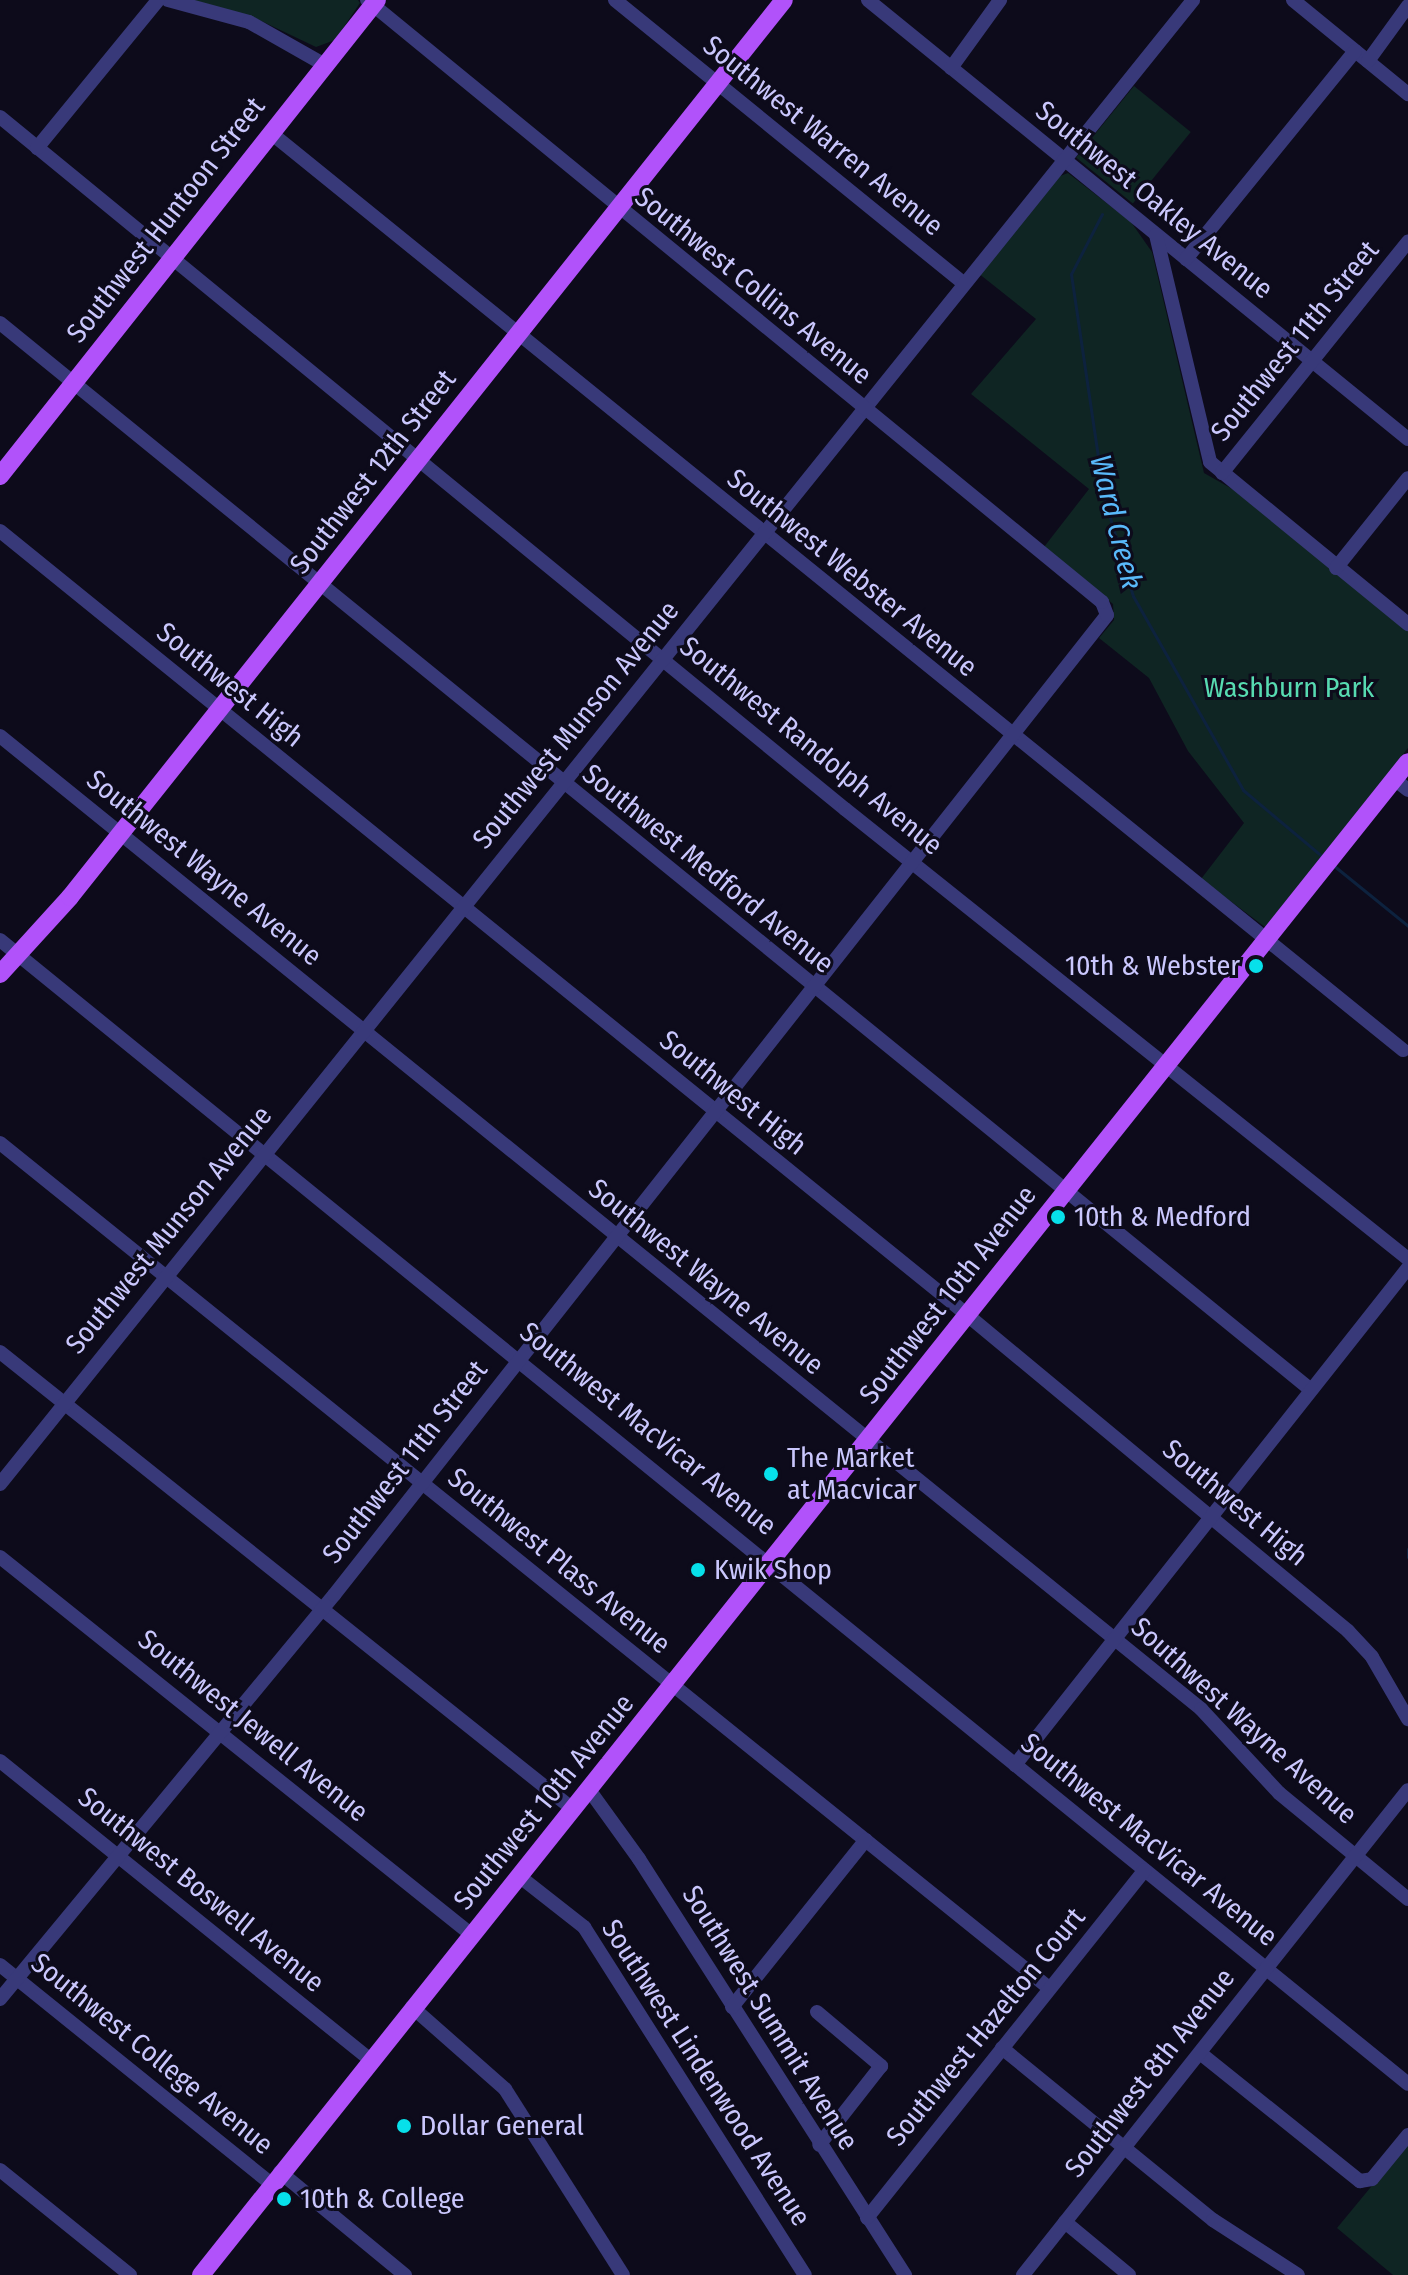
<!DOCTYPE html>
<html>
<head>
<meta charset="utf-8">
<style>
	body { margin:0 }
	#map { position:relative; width:1408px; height:2275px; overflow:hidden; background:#0d0b1b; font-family:"Fira Sans Condensed",sans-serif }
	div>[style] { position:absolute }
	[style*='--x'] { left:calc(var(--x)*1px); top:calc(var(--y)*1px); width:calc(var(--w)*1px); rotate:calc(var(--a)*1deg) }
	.green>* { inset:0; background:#0f2523; transform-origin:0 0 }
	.stream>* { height:3px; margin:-1.5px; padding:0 1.5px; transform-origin:1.5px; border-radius:1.5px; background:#0d223e }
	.minor>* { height:14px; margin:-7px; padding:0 7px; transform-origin:7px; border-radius:7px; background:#383979 }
	.major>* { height:18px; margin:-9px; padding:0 9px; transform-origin:9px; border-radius:9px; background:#b152fa }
	.dots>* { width:22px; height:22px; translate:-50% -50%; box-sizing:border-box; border:4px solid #0d0b1b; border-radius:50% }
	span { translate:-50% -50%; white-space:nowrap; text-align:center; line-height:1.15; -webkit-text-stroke:6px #0d0b1b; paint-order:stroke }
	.street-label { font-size:28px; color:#cac7fd }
	.park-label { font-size:28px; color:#57dab1 }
	.poi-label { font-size:28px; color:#cac7fd }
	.right { translate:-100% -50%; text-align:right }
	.left { translate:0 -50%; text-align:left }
	.water-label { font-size:30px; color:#59b9fa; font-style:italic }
</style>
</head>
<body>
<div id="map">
	<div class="green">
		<div style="clip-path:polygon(187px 0,358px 0,360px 3px,335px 40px,316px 47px,255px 18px)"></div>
		<div style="left:1134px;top:86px;width:73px;height:92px;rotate:39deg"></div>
		<div style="clip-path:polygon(1068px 173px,1131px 222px,1152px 252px,1204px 473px,1234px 490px,1408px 630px,1408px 748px,1265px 927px,1201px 879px,1244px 823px,1188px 751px,1149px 678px,1099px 638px,1114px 620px,1113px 604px,1044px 547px,1089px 489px,971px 394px,1036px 319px,978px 273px,1060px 176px)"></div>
		<div style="clip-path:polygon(1408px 2142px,1408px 2275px,1393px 2275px,1337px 2228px)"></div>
	</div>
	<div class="stream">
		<div style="--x:1102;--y:214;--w:68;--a:117.3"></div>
		<div style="--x:1071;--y:274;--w:225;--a:81.6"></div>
		<div style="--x:1104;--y:497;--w:103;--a:73.7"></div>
		<div style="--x:1133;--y:596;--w:223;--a:60.4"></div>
		<div style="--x:1243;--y:790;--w:106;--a:40"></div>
		<div style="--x:1333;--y:865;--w:97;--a:39.1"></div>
		<div style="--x:1408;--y:1549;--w:8;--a:90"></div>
	</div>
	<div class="minor">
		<div style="--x:168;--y:0;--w:84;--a:15.2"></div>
		<div style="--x:249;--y:22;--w:87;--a:29.5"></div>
		<div style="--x:615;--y:0;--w:447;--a:39.1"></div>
		<div style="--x:868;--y:0;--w:696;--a:39.11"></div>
		<div style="--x:1293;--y:0;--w:149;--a:39.3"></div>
		<div style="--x:1368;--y:61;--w:68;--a:-54"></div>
		<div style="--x:951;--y:68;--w:84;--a:-54.2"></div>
		<div style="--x:0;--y:117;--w:1092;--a:39.32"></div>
		<div style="--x:845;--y:809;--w:721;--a:38.63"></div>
		<div style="--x:271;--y:133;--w:1457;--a:39.01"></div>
		<div style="--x:37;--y:148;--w:191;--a:-50.7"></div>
		<div style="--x:1156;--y:235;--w:233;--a:76.6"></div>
		<div style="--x:1210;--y:462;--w:256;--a:39.3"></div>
		<div style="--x:1186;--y:259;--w:268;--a:-50.9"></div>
		<div style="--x:0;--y:323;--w:1690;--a:39.14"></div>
		<div style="--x:1222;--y:473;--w:297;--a:-51.2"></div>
		<div style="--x:0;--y:531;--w:1228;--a:39.02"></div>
		<div style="--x:954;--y:1304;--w:512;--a:39.69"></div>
		<div style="--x:1348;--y:1631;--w:35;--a:47"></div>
		<div style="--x:1372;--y:1657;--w:72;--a:59.9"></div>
		<div style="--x:1336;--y:568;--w:115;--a:-51.3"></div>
		<div style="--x:0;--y:736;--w:1546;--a:39.01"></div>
		<div style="--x:1201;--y:1709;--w:115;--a:47.1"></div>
		<div style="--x:1279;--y:1793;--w:167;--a:39.4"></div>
		<div style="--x:1394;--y:779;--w:18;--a:38"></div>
		<div style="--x:0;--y:940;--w:1814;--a:39.09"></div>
		<div style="--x:0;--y:1143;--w:1347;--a:38.85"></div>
		<div style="--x:0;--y:1352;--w:734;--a:38.59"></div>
		<div style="--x:0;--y:1484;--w:1904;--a:-51.2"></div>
		<div style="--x:0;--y:1557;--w:605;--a:38.69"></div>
		<div style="--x:0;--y:1761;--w:474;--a:38.9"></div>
		<div style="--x:1015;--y:1765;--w:634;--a:-51.67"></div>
		<div style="--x:590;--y:1791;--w:84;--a:54.2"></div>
		<div style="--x:639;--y:1859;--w:494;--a:57.4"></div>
		<div style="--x:519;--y:1876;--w:83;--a:38.1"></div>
		<div style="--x:584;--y:1927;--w:412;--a:57.6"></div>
		<div style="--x:0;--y:1965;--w:348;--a:38.9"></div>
		<div style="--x:0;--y:1999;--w:524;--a:-50.42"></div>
		<div style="--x:334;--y:1595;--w:1248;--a:-51.73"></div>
		<div style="--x:1107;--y:615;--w:14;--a:-111"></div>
		<div style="--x:1102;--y:602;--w:950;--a:-140.68"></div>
		<div style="--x:412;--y:2007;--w:124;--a:41.4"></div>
		<div style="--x:505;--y:2089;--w:220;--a:57.6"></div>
		<div style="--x:732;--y:2007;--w:214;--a:-51.3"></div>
		<div style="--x:817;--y:2012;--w:84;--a:40.2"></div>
		<div style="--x:881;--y:2066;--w:100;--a:128.1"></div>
		<div style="--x:1002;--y:2048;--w:272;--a:39.2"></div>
		<div style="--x:1213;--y:2220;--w:101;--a:32.9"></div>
		<div style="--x:1200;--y:2053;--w:205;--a:38.7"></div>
		<div style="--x:1360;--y:2181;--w:12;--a:-9"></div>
		<div style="--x:1372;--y:2179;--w:57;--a:-50.7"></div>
		<div style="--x:0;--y:2170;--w:167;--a:38.9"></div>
		<div style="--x:280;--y:2172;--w:162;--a:39.5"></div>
		<div style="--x:867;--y:2218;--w:445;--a:-51.4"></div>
		<div style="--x:1065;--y:2222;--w:83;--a:39.6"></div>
		<div style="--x:1023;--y:2275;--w:619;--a:-51.56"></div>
	</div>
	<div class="major">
		<div style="--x:0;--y:476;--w:607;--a:-51.62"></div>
		<div style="--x:0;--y:974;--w:104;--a:-47.7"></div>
		<div style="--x:70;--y:897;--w:1146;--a:-51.48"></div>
		<div style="--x:201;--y:2275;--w:1935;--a:-51.42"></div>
	</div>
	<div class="dots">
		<div style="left:1256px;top:966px;background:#07e0ea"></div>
		<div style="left:1058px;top:1217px;background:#07e0ea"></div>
		<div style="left:771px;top:1474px;background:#07e0ea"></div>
		<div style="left:698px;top:1570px;background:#07e0ea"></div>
		<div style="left:404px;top:2126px;background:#07e0ea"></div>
		<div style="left:284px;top:2199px;background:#07e0ea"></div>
	</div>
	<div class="street-label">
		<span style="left:823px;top:136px;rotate:39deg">Southwest Warren Avenue</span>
		<span style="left:1154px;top:200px;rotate:39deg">Southwest Oakley Avenue</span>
		<span style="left:166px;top:220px;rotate:-52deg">Southwest Huntoon Street</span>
		<span style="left:753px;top:286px;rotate:39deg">Southwest Collins Avenue</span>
		<span style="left:1295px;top:341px;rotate:-51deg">Southwest 11th Street</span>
		<span style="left:373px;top:472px;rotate:-52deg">Southwest 12th Street</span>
		<span style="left:852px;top:573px;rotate:39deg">Southwest Webster Avenue</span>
		<span style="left:230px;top:685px;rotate:39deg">Southwest High</span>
		<span style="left:576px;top:725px;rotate:-51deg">Southwest Munson Avenue</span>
		<span style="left:811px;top:746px;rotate:39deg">Southwest Randolph Avenue</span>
		<span style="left:204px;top:868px;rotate:39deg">Southwest Wayne Avenue</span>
		<span style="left:708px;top:869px;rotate:39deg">Southwest Medford Avenue</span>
		<span style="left:733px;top:1093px;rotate:39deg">Southwest High</span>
		<span style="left:169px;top:1230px;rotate:-51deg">Southwest Munson Avenue</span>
		<span style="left:706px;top:1277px;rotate:39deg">Southwest Wayne Avenue</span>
		<span style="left:948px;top:1295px;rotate:-52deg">Southwest 10th Avenue</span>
		<span style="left:648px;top:1429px;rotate:39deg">Southwest MacVicar Avenue</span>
		<span style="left:405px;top:1462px;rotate:-52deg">Southwest 11th Street</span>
		<span style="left:1235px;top:1503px;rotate:40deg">Southwest High</span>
		<span style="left:559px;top:1561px;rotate:39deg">Southwest Plass Avenue</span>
		<span style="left:1244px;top:1721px;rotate:42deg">Southwest Wayne Avenue</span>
		<span style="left:253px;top:1726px;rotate:39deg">Southwest Jewell Avenue</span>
		<span style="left:544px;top:1802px;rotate:-51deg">Southwest 10th Avenue</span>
		<span style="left:1149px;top:1840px;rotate:39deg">Southwest MacVicar Avenue</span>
		<span style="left:201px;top:1890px;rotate:39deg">Southwest Boswell Avenue</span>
		<span style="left:770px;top:2018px;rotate:58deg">Southwest Summit Avenue</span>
		<span style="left:986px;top:2027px;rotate:-51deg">Southwest Hazelton Court</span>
		<span style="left:152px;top:2054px;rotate:39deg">Southwest College Avenue</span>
		<span style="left:706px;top:2073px;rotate:57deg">Southwest Lindenwood Avenue</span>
		<span style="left:1150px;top:2073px;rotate:-52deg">Southwest 8th Avenue</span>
	</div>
	<div class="park-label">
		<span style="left:1289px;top:688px">Washburn Park</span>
	</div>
	<div class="poi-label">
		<span class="right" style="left:1240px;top:966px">10th &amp; Webster</span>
		<span class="left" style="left:1074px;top:1217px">10th &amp; Medford</span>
		<span class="left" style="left:787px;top:1474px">The Market<br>at Macvicar</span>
		<span class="left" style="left:714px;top:1570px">Kwik Shop</span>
		<span class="left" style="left:420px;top:2126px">Dollar General</span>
		<span class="left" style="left:300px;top:2199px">10th &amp; College</span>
	</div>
	<div class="water-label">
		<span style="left:1116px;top:522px;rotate:76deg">Ward Creek</span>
	</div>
</div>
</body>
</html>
